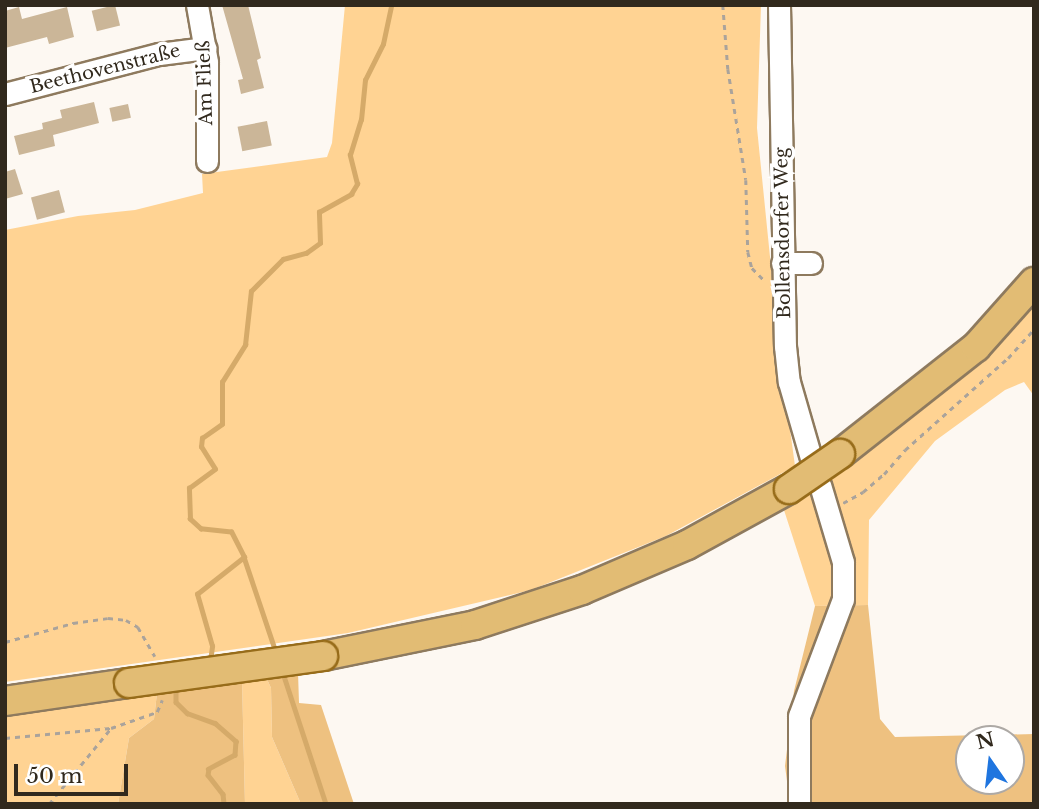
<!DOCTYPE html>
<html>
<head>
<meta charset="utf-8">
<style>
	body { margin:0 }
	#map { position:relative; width:1039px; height:809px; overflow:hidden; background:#fdf8f2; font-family:"Libre Baskerville",serif }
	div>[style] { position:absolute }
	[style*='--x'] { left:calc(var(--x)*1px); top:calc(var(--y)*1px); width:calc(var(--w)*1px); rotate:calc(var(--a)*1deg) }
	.green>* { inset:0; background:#ffd393 }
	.forest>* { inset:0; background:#eec180 }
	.stream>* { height:4.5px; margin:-2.25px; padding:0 2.25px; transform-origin:2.25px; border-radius:2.25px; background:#d5aa69 }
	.building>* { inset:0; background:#cbb698; transform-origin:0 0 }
	.path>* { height:2.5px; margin-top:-1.25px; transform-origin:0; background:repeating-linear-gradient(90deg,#aaa39b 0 5px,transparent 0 10px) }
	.roads { filter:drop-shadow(2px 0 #8e7a5e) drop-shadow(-2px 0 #8e7a5e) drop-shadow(0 2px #8e7a5e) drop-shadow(0 -2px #8e7a5e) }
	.minor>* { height:21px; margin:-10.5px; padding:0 10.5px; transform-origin:10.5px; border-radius:10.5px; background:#fff }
	.major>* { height:28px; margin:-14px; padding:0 14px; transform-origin:14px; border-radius:14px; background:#e2bc74 }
	.bridges { filter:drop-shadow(2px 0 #976c1a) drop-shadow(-2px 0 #976c1a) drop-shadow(0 2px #976c1a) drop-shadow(0 -2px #976c1a) }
	.major-bridge>* { height:28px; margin:-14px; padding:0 14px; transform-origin:14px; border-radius:14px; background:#e2bc74 }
	span { translate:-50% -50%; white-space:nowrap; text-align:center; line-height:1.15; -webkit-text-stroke:7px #fff; paint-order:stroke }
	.street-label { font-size:18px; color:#31291d }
	.frame { position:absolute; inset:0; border:7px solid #31291d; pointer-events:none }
	.north { position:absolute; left:955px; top:725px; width:70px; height:70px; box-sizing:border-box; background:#fff; border:2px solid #ada9a5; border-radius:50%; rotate:346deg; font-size:19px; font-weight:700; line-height:28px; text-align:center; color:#31291d }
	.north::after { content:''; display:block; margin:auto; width:24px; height:32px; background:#1f75df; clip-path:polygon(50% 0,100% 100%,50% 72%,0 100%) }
	.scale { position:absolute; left:14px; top:764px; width:114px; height:32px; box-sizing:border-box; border:4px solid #31291d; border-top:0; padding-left:9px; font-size:21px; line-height:24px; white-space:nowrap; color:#31291d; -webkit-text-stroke:5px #fff; paint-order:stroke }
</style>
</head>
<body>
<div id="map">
	<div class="green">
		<div style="clip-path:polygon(345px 5px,761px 5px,757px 128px,780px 356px,795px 466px,666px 536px,531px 590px,348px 633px,5px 682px,5px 230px,78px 216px,135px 210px,203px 193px,202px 174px,327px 157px,332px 143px)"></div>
		<div style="clip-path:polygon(1034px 297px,1034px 396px,1024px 382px,1005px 390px,935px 441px,869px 520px,868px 605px,815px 606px,783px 507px)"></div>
		<div style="clip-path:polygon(266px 677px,271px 688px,272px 737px,301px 804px,245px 804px,242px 680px)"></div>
		<div style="clip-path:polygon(157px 693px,154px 719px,129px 738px,118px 804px,5px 804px,5px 711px)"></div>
	</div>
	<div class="forest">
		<div style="clip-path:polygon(evenodd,868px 605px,880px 719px,895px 737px,1034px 734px,1034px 804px,790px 804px,785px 766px,794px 691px,815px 606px,868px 605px,969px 739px,1011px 739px,1011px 781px,969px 781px,969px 739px)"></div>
		<div style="clip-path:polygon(298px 672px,299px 703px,321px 705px,354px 804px,301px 804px,272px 737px,271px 688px,266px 677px)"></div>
		<div style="clip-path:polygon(242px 680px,245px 804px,118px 804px,129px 738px,154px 719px,157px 693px)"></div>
	</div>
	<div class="stream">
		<div style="--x:244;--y:557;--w:100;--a:71.4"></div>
		<div style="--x:210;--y:661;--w:15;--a:-82"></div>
		<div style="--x:212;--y:646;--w:54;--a:-106.1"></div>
		<div style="--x:197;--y:594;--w:60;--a:-38.2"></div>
		<div style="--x:244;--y:557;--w:28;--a:-117"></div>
		<div style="--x:231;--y:532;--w:30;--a:-174"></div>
		<div style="--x:201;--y:529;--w:15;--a:-138"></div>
		<div style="--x:190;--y:519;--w:31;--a:-92"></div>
		<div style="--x:189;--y:488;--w:32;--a:-36"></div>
		<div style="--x:215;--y:469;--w:26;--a:-122"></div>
		<div style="--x:201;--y:447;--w:9;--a:-84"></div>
		<div style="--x:202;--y:438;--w:24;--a:-35"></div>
		<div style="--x:222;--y:424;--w:42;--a:-90"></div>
		<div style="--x:222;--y:382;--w:44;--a:-58.1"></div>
		<div style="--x:245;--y:345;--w:54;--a:-83.7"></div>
		<div style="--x:251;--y:291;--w:45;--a:-45"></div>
		<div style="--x:283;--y:259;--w:24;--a:-15"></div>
		<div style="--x:306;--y:253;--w:17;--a:-36"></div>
		<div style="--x:320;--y:243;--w:31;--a:-92"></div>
		<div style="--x:319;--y:212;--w:37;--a:-29"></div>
		<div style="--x:351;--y:194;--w:12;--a:-59"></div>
		<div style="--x:357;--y:184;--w:30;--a:-104"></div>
		<div style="--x:350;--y:155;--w:37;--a:-73"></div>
		<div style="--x:361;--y:120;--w:40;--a:-84.3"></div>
		<div style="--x:365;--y:80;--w:40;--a:-63.4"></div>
		<div style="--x:383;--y:44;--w:40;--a:-78"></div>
		<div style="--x:282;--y:670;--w:141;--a:71.8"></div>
		<div style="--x:181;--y:687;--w:6;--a:149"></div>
		<div style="--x:176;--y:690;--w:12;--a:90"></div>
		<div style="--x:176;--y:702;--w:16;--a:45"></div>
		<div style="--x:187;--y:713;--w:30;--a:20"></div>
		<div style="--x:215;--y:723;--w:28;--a:41"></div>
		<div style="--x:236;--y:741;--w:14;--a:94"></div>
		<div style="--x:235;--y:755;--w:30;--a:152"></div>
		<div style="--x:209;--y:769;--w:6;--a:99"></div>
		<div style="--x:208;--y:775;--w:24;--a:52"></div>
		<div style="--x:223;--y:794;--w:10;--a:84"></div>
	</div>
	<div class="building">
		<div style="left:115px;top:5px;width:21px;height:24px;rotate:76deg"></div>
		<div style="clip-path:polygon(222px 5px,248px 5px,261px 58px,257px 60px,264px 88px,241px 94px,238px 80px,243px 79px)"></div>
		<div style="clip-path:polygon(19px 7px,22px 19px,67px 7px,74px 37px,49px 44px,47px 37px,5px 48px,5px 11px)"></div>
		<div style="clip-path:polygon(94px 102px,99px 123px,53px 135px,55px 146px,19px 155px,14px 136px,43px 129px,42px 123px,62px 118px,60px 110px)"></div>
		<div style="left:128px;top:104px;width:14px;height:19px;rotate:78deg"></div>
		<div style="left:267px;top:121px;width:25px;height:30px;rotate:79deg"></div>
		<div style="clip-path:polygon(15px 169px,23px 194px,5px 199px,5px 172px)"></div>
		<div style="left:59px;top:190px;width:23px;height:29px;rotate:75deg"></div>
	</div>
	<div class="path">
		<div style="--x:723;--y:5;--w:64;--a:85.5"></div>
		<div style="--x:728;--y:69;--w:112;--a:80.8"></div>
		<div style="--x:746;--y:180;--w:72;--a:88.4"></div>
		<div style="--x:748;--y:252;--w:16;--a:76"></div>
		<div style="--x:752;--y:268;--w:18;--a:45"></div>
		<div style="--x:843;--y:503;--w:23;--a:-29"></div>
		<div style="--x:863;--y:492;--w:28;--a:-41"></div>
		<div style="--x:884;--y:474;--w:32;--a:-49"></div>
		<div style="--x:905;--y:450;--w:138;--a:-41.8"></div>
		<div style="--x:1008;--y:358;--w:39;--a:-48"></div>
		<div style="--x:5;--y:642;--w:71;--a:-15.6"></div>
		<div style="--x:73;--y:623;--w:35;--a:-8"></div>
		<div style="--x:108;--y:618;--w:18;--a:6"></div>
		<div style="--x:126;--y:620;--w:14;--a:30"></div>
		<div style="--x:138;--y:627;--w:34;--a:60"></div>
		<div style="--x:5;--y:738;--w:106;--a:-5.4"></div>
		<div style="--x:111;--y:728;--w:49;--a:-19.2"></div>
		<div style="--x:157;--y:712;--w:13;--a:-67"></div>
		<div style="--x:49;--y:804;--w:98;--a:-50.8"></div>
	</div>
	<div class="roads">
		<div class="minor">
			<div style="--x:197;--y:5;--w:58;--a:80"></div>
			<div style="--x:207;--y:62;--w:99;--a:90"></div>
			<div style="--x:779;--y:5;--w:341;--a:89"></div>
			<div style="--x:785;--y:346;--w:36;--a:84"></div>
			<div style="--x:789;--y:382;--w:79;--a:73.9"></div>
			<div style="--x:5;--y:94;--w:159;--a:-14.6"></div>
			<div style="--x:159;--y:54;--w:47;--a:-7.3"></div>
			<div style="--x:782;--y:263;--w:29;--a:0"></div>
			<div style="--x:799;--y:804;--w:88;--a:-90"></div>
			<div style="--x:799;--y:716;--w:125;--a:-69.4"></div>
			<div style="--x:843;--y:599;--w:37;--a:-90"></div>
			<div style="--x:843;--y:562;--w:80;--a:-106.6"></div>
		</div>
		<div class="major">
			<div style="--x:840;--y:454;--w:173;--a:-38.2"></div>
			<div style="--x:976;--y:347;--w:87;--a:-48.3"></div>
			<div style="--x:323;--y:656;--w:155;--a:-11.5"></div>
			<div style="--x:475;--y:625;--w:113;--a:-18.1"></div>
			<div style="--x:582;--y:590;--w:114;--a:-23.2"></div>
			<div style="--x:687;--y:545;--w:116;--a:-28.8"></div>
			<div style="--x:5;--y:701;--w:125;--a:-8.3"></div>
		</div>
	</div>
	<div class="bridges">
		<div class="major-bridge">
			<div style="--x:789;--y:489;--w:62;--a:-34.5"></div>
			<div style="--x:129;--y:683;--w:196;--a:-7.9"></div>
		</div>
	</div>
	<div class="street-label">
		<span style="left:105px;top:69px;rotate:-14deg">Beethovenstraße</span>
		<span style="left:205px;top:83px;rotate:-92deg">Am Fließ</span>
		<span style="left:783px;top:233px;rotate:-91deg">Bollensdorfer Weg</span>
	</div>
	<div class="frame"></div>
	<div class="north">N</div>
	<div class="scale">50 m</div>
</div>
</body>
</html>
